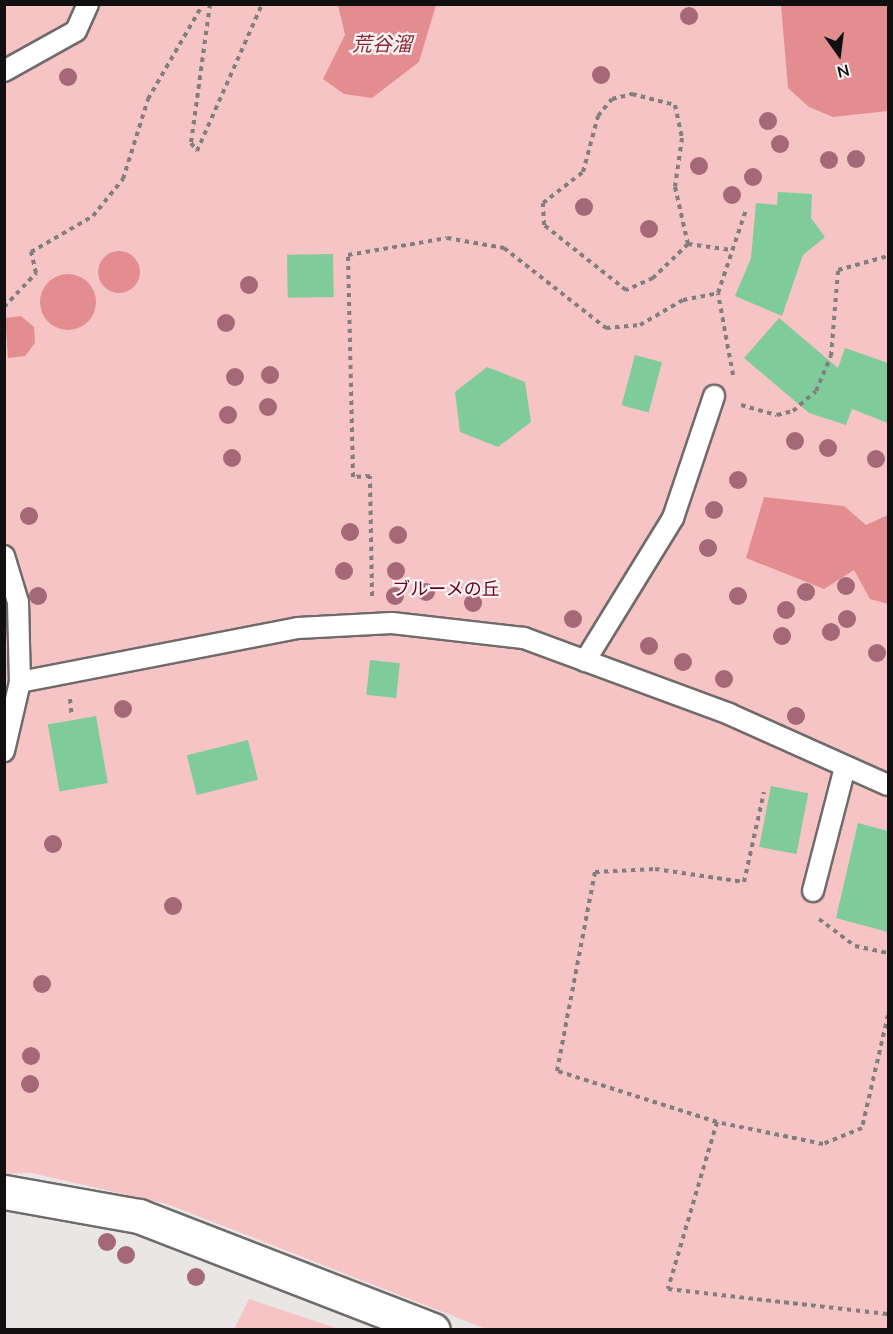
<!DOCTYPE html>
<html>
<head>
<meta charset="utf-8">
<style>
	body { margin:0 }
	#map { position:relative; width:893px; height:1334px; overflow:hidden; background:#ebe6e6; font-family:Mulish,"Noto Sans JP",sans-serif }
	div>[style] { position:absolute }
	[style*='--x'] { left:calc(var(--x)*1px); top:calc(var(--y)*1px); width:calc(var(--w)*1px); rotate:calc(var(--a)*1deg) }
	.green>* { inset:0; background:#f7c4c5 }
	.water>* { inset:0; background:#e38d90 }
	.round { border-radius:50% }
	.building>* { inset:0; background:#7fcc9a; transform-origin:0 0 }
	.path>* { height:4px; margin-top:-2px; transform-origin:0; background:repeating-linear-gradient(90deg,#817e7e 0 4.5px,transparent 0 9px) }
	.roads { filter:drop-shadow(2px 0 #706b6b) drop-shadow(-2px 0 #706b6b) drop-shadow(0 2px #706b6b) drop-shadow(0 -2px #706b6b) }
	.service>* { height:20px; margin:-10px; padding:0 10px; transform-origin:10px; border-radius:10px; background:#fff }
	.minor>* { height:33px; margin:-16.5px; padding:0 16.5px; transform-origin:16.5px; border-radius:16.5px; background:#fff }
	.trees>* { width:18px; height:18px; margin:-9px; border-radius:50%; background:#a56876 }
	span { translate:-50% -50%; white-space:nowrap; text-align:center; line-height:1.15; -webkit-text-stroke:4.5px #f9f3f3; paint-order:stroke }
	.park-label { font-size:18px; color:#6c001b }
	.water-label { font-size:20px; color:#8b2734; font-style:italic }
	.frame { position:absolute; inset:0; border:6px solid #110f0f; pointer-events:none }
	.north { position:absolute; left:809px; top:24px; width:60px; height:60px; -webkit-text-stroke:4px #f9f3f3; paint-order:stroke; rotate:166deg; font-size:16px; font-weight:700; line-height:24px; text-align:center; color:#110f0f }
	.north::after { content:''; display:block; margin:auto; width:21px; height:27px; background:#110f0f; clip-path:polygon(50% 0,100% 100%,50% 72%,0 100%) }
</style>
</head>
<body>
<div id="map">
	<div class="green">
		<div style="clip-path:polygon(4px 5px,888px 5px,888px 1329px,486px 1329px,167px 1204px,31px 1173px,5px 1174px)"></div>
		<div style="clip-path:polygon(249px 1299px,339px 1329px,234px 1329px)"></div>
	</div>
	<div class="water">
		<div style="clip-path:polygon(338px 5px,436px 5px,419px 62px,372px 98px,344px 94px,323px 79px,345px 35px)"></div>
		<div style="clip-path:polygon(781px 5px,888px 5px,888px 111px,833px 117px,809px 107px,788px 88px)"></div>
		<div class="round" style="left:98px;top:251px;width:42px;height:42px"></div>
		<div class="round" style="left:40px;top:274px;width:56px;height:56px"></div>
		<div style="clip-path:polygon(21px 316px,34px 327px,35px 343px,25px 356px,8px 358px,5px 318px)"></div>
		<div style="clip-path:polygon(764px 497px,844px 506px,866px 525px,888px 515px,888px 604px,870px 599px,854px 570px,824px 589px,746px 558px)"></div>
	</div>
	<div class="building">
		<div style="clip-path:polygon(778px 192px,812px 194px,811px 218px,825px 237px,803px 255px,782px 316px,735px 296px,751px 258px,756px 203px,777px 205px)"></div>
		<div style="left:333px;top:254px;width:43px;height:46px;rotate:89deg"></div>
		<div style="clip-path:polygon(779px 318px,838px 368px,845px 348px,888px 363px,888px 423px,852px 409px,846px 425px,809px 413px,744px 358px)"></div>
		<div style="left:635px;top:355px;width:28px;height:52px;rotate:15deg"></div>
		<div style="clip-path:polygon(487px 367px,525px 382px,531px 422px,498px 447px,460px 432px,455px 392px)"></div>
		<div style="left:370px;top:660px;width:30px;height:35px;rotate:6deg"></div>
		<div style="left:96px;top:716px;width:68px;height:49px;rotate:80deg"></div>
		<div style="left:248px;top:740px;width:41px;height:63px;rotate:76deg"></div>
		<div style="left:771px;top:786px;width:38px;height:62px;rotate:11deg"></div>
		<div style="clip-path:polygon(858px 823px,888px 831px,888px 932px,836px 918px)"></div>
	</div>
	<div class="path">
		<div style="--x:210;--y:4;--w:140;--a:97.8"></div>
		<div style="--x:191;--y:143;--w:10;--a:53"></div>
		<div style="--x:197;--y:151;--w:161;--a:-66.1"></div>
		<div style="--x:688;--y:244;--w:49;--a:135.8"></div>
		<div style="--x:653;--y:278;--w:30;--a:156"></div>
		<div style="--x:626;--y:290;--w:105;--a:-141.6"></div>
		<div style="--x:544;--y:225;--w:22;--a:-93"></div>
		<div style="--x:543;--y:203;--w:51;--a:-37.8"></div>
		<div style="--x:583;--y:172;--w:58;--a:-75"></div>
		<div style="--x:598;--y:116;--w:22;--a:-51"></div>
		<div style="--x:612;--y:99;--w:21;--a:-14"></div>
		<div style="--x:632;--y:94;--w:44;--a:14.3"></div>
		<div style="--x:675;--y:105;--w:34;--a:78"></div>
		<div style="--x:682;--y:138;--w:49;--a:98.1"></div>
		<div style="--x:675;--y:187;--w:58;--a:77.2"></div>
		<div style="--x:688;--y:244;--w:44;--a:7.8"></div>
		<div style="--x:4;--y:307;--w:47;--a:-46.7"></div>
		<div style="--x:36;--y:273;--w:22;--a:-103"></div>
		<div style="--x:31;--y:252;--w:72;--a:-30.1"></div>
		<div style="--x:93;--y:216;--w:48;--a:-51"></div>
		<div style="--x:123;--y:179;--w:84;--a:-72.6"></div>
		<div style="--x:148;--y:99;--w:110;--a:-59.9"></div>
		<div style="--x:733;--y:375;--w:83;--a:-100.4"></div>
		<div style="--x:718;--y:293;--w:88;--a:-71.4"></div>
		<div style="--x:741;--y:405;--w:37;--a:16"></div>
		<div style="--x:777;--y:415;--w:16;--a:-14"></div>
		<div style="--x:793;--y:411;--w:30;--a:-41"></div>
		<div style="--x:816;--y:391;--w:38;--a:-67"></div>
		<div style="--x:831;--y:356;--w:86;--a:-85.3"></div>
		<div style="--x:838;--y:270;--w:52;--a:-15.6"></div>
		<div style="--x:372;--y:596;--w:120;--a:-91"></div>
		<div style="--x:370;--y:476;--w:17;--a:177"></div>
		<div style="--x:353;--y:477;--w:222;--a:-91.3"></div>
		<div style="--x:348;--y:255;--w:100;--a:-9.7"></div>
		<div style="--x:447;--y:238;--w:58;--a:10"></div>
		<div style="--x:504;--y:248;--w:130;--a:38.1"></div>
		<div style="--x:606;--y:328;--w:34;--a:-5"></div>
		<div style="--x:640;--y:325;--w:50;--a:-30.2"></div>
		<div style="--x:683;--y:300;--w:36;--a:-11"></div>
		<div style="--x:70;--y:699;--w:18;--a:84"></div>
		<div style="--x:819;--y:919;--w:45;--a:36.9"></div>
		<div style="--x:855;--y:946;--w:34;--a:12"></div>
		<div style="--x:888;--y:1015;--w:116;--a:103"></div>
		<div style="--x:862;--y:1128;--w:42;--a:157.7"></div>
		<div style="--x:823;--y:1144;--w:108;--a:-168.3"></div>
		<div style="--x:717;--y:1122;--w:174;--a:106.4"></div>
		<div style="--x:668;--y:1289;--w:221;--a:6.5"></div>
		<div style="--x:717;--y:1122;--w:168;--a:-162.3"></div>
		<div style="--x:557;--y:1071;--w:203;--a:-79.2"></div>
		<div style="--x:595;--y:872;--w:60;--a:-2.9"></div>
		<div style="--x:655;--y:869;--w:90;--a:8.3"></div>
		<div style="--x:744;--y:882;--w:92;--a:-77.5"></div>
	</div>
	<div class="roads">
		<div class="service">
			<div style="--x:4;--y:71;--w:82;--a:-29.1"></div>
			<div style="--x:76;--y:31;--w:30;--a:-66"></div>
			<div style="--x:4;--y:556;--w:48;--a:73.1"></div>
			<div style="--x:18;--y:602;--w:80;--a:88.6"></div>
			<div style="--x:20;--y:682;--w:71;--a:103.1"></div>
			<div style="--x:585;--y:661;--w:168;--a:-58.4"></div>
			<div style="--x:673;--y:518;--w:129;--a:-71.4"></div>
			<div style="--x:20;--y:682;--w:283;--a:-11"></div>
			<div style="--x:298;--y:628;--w:94;--a:-3"></div>
			<div style="--x:392;--y:623;--w:133;--a:6.5"></div>
			<div style="--x:524;--y:638;--w:219;--a:20.3"></div>
			<div style="--x:729;--y:714;--w:174;--a:24.1"></div>
			<div style="--x:813;--y:891;--w:128;--a:-75.5"></div>
		</div>
		<div class="minor">
			<div style="--x:4;--y:1192;--w:137;--a:10.1"></div>
			<div style="--x:139;--y:1216;--w:315;--a:21.2"></div>
		</div>
	</div>
	<div class="trees">
		<div style="left:689px;top:16px"></div>
		<div style="left:601px;top:75px"></div>
		<div style="left:68px;top:77px"></div>
		<div style="left:768px;top:121px"></div>
		<div style="left:780px;top:144px"></div>
		<div style="left:856px;top:159px"></div>
		<div style="left:829px;top:160px"></div>
		<div style="left:699px;top:166px"></div>
		<div style="left:753px;top:177px"></div>
		<div style="left:732px;top:195px"></div>
		<div style="left:584px;top:207px"></div>
		<div style="left:649px;top:229px"></div>
		<div style="left:249px;top:285px"></div>
		<div style="left:226px;top:323px"></div>
		<div style="left:270px;top:375px"></div>
		<div style="left:235px;top:377px"></div>
		<div style="left:268px;top:407px"></div>
		<div style="left:228px;top:415px"></div>
		<div style="left:795px;top:441px"></div>
		<div style="left:828px;top:448px"></div>
		<div style="left:232px;top:458px"></div>
		<div style="left:876px;top:459px"></div>
		<div style="left:738px;top:480px"></div>
		<div style="left:714px;top:510px"></div>
		<div style="left:29px;top:516px"></div>
		<div style="left:350px;top:532px"></div>
		<div style="left:398px;top:535px"></div>
		<div style="left:708px;top:548px"></div>
		<div style="left:344px;top:571px"></div>
		<div style="left:396px;top:571px"></div>
		<div style="left:846px;top:586px"></div>
		<div style="left:426px;top:592px"></div>
		<div style="left:806px;top:592px"></div>
		<div style="left:38px;top:596px"></div>
		<div style="left:395px;top:596px"></div>
		<div style="left:738px;top:596px"></div>
		<div style="left:473px;top:603px"></div>
		<div style="left:786px;top:610px"></div>
		<div style="left:573px;top:619px"></div>
		<div style="left:847px;top:619px"></div>
		<div style="left:831px;top:632px"></div>
		<div style="left:782px;top:636px"></div>
		<div style="left:649px;top:646px"></div>
		<div style="left:877px;top:653px"></div>
		<div style="left:683px;top:662px"></div>
		<div style="left:724px;top:679px"></div>
		<div style="left:123px;top:709px"></div>
		<div style="left:796px;top:716px"></div>
		<div style="left:53px;top:844px"></div>
		<div style="left:173px;top:906px"></div>
		<div style="left:42px;top:984px"></div>
		<div style="left:31px;top:1056px"></div>
		<div style="left:30px;top:1084px"></div>
		<div style="left:107px;top:1242px"></div>
		<div style="left:126px;top:1255px"></div>
		<div style="left:196px;top:1277px"></div>
	</div>
	<div class="park-label">
		<span style="left:446px;top:589px">ブルーメの丘</span>
	</div>
	<div class="water-label">
		<span style="left:382px;top:43px">荒谷溜</span>
	</div>
	<div class="frame"></div>
	<div class="north">N</div>
</div>
</body>
</html>
